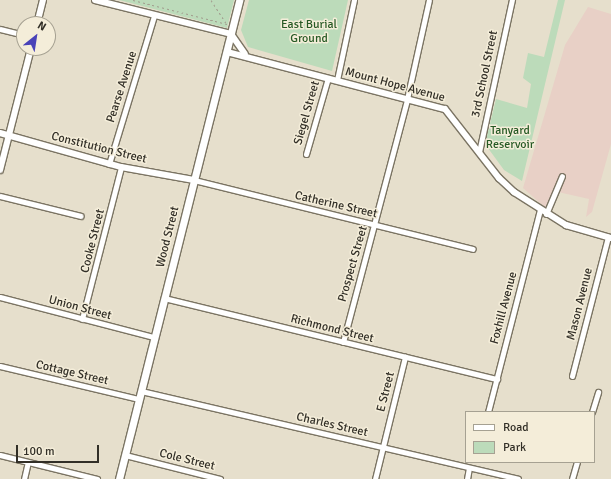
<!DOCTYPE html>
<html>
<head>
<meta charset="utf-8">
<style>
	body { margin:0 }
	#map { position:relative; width:611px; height:479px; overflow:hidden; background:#e6dfcc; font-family:Signika,sans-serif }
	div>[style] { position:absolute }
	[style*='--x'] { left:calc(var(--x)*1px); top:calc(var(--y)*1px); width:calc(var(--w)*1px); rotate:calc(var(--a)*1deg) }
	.industrial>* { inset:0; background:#e8d0c6 }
	.green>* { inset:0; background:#bcdbba }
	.path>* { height:1px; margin-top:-0.5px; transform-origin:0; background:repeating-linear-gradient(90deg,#a29d8e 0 2px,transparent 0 5px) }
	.roads { filter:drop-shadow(1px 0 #7b7463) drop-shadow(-1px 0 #7b7463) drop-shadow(0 1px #7b7463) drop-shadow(0 -1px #7b7463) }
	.minor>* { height:5px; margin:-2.5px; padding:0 2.5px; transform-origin:2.5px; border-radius:2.5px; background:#fff }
	.tertiary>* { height:6px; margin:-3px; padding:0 3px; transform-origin:3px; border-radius:3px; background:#fff }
	.secondary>* { height:7px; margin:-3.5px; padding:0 3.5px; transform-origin:3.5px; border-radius:3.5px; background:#fff }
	span { translate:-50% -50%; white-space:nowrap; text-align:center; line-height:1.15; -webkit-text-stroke:3px #f4edd9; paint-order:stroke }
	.park-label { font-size:12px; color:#275a25 }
	.street-label { font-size:12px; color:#322f27 }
	.legend { position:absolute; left:465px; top:411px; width:130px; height:52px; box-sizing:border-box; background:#f4edd9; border:1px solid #a6a192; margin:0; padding:5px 7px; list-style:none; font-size:12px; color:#322f27 }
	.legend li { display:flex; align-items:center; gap:8px; height:20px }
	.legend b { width:20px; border:1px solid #a6a192 }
	.north { position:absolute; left:16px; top:16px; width:40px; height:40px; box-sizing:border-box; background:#f4edd9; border:1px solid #a6a192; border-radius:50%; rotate:30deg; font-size:11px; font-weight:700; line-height:16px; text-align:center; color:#322f27 }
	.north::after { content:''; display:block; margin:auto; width:14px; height:18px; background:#4942b8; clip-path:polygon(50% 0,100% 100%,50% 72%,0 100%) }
	.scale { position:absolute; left:16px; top:445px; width:83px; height:18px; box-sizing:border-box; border:2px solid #322f27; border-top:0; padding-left:5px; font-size:12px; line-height:14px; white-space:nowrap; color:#322f27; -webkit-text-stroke:3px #f4edd9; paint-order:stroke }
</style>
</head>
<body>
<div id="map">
	<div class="industrial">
		<div style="clip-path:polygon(588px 7px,611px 14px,611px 144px,592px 212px,586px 217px,589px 199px,558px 192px,549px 211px,523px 188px,565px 45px)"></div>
	</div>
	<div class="green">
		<div style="clip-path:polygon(119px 0,234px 0,227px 28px)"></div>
		<div style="clip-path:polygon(249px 0,348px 0,332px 71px,248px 47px,241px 30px)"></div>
		<div style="clip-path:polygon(558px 0,565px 0,522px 181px,504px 170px,485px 144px,496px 99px,527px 108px,531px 84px,523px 78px,528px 53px,544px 57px)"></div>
	</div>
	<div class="path">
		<div style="--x:133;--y:0;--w:97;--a:14.3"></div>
		<div style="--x:211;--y:0;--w:27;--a:57"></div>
	</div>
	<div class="roads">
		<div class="minor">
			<div style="--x:0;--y:29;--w:25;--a:14"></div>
			<div style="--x:337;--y:80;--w:82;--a:-78"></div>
			<div style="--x:479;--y:152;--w:156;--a:-77.8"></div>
			<div style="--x:306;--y:154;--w:79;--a:-73.9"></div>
			<div style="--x:109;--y:164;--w:155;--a:-73.1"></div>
			<div style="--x:194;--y:180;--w:287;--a:13.9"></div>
			<div style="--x:0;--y:196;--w:83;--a:13.9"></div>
			<div style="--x:546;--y:214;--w:41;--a:-67.2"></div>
			<div style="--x:0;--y:297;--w:159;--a:14.6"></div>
			<div style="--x:164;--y:298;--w:343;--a:13.7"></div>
			<div style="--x:82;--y:319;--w:157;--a:-75.6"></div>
			<div style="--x:343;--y:342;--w:251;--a:-75.2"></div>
			<div style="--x:407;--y:99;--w:101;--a:-77.5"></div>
			<div style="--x:0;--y:366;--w:143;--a:13.4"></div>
			<div style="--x:572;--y:376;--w:144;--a:-75.5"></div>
			<div style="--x:141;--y:391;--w:387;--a:13.1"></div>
			<div style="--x:488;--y:412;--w:209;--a:-75.6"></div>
			<div style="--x:592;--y:412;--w:21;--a:-73"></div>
			<div style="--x:0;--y:455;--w:100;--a:13.9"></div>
			<div style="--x:125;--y:455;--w:98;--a:14.2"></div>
			<div style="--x:24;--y:479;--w:17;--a:-77"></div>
			<div style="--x:375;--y:479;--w:126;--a:-76.2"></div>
			<div style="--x:467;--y:479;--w:11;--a:-80"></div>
			<div style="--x:572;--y:479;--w:18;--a:-74"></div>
		</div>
		<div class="tertiary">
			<div style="--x:95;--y:0;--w:140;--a:14"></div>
			<div style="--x:231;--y:34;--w:24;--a:55"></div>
			<div style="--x:37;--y:24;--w:25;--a:-76"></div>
			<div style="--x:227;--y:52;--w:225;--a:14.7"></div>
			<div style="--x:445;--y:109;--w:88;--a:52"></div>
			<div style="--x:499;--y:178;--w:21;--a:43"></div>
			<div style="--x:514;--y:192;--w:62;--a:32.4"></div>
			<div style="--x:566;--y:225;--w:47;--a:16.1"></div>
			<div style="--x:0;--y:133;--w:126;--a:15.7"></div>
			<div style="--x:121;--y:167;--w:74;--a:10.1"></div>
			<div style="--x:0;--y:170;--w:126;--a:-75.7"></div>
		</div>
		<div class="secondary">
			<div style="--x:119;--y:479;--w:494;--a:-75.9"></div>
		</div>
	</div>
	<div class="park-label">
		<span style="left:309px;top:32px">East Burial<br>Ground</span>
		<span style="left:510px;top:138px">Tanyard<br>Reservoir</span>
	</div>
	<div class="street-label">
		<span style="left:485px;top:74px;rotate:-78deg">3rd School Street</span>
		<span style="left:395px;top:85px;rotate:15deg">Mount Hope Avenue</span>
		<span style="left:122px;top:87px;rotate:-72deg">Pearse Avenue</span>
		<span style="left:307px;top:113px;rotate:-74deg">Siegel Street</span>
		<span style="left:99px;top:148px;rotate:14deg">Constitution Street</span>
		<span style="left:336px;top:205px;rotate:13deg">Catherine Street</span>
		<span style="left:168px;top:237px;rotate:-76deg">Wood Street</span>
		<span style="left:93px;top:241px;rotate:-76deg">Cooke Street</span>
		<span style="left:353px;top:264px;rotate:-74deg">Prospect Street</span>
		<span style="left:580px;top:304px;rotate:-76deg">Mason Avenue</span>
		<span style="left:80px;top:308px;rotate:15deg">Union Street</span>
		<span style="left:504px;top:308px;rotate:-75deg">Foxhill Avenue</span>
		<span style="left:332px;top:329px;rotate:14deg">Richmond Street</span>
		<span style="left:72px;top:373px;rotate:13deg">Cottage Street</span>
		<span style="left:386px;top:392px;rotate:-76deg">E Street</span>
		<span style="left:332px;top:425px;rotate:13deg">Charles Street</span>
		<span style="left:187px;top:460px;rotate:14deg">Cole Street</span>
	</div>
	<ul class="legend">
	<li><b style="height:5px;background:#fff"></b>Road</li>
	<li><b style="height:11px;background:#bcdbba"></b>Park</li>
	</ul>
	<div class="north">N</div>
	<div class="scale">100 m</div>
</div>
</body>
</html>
